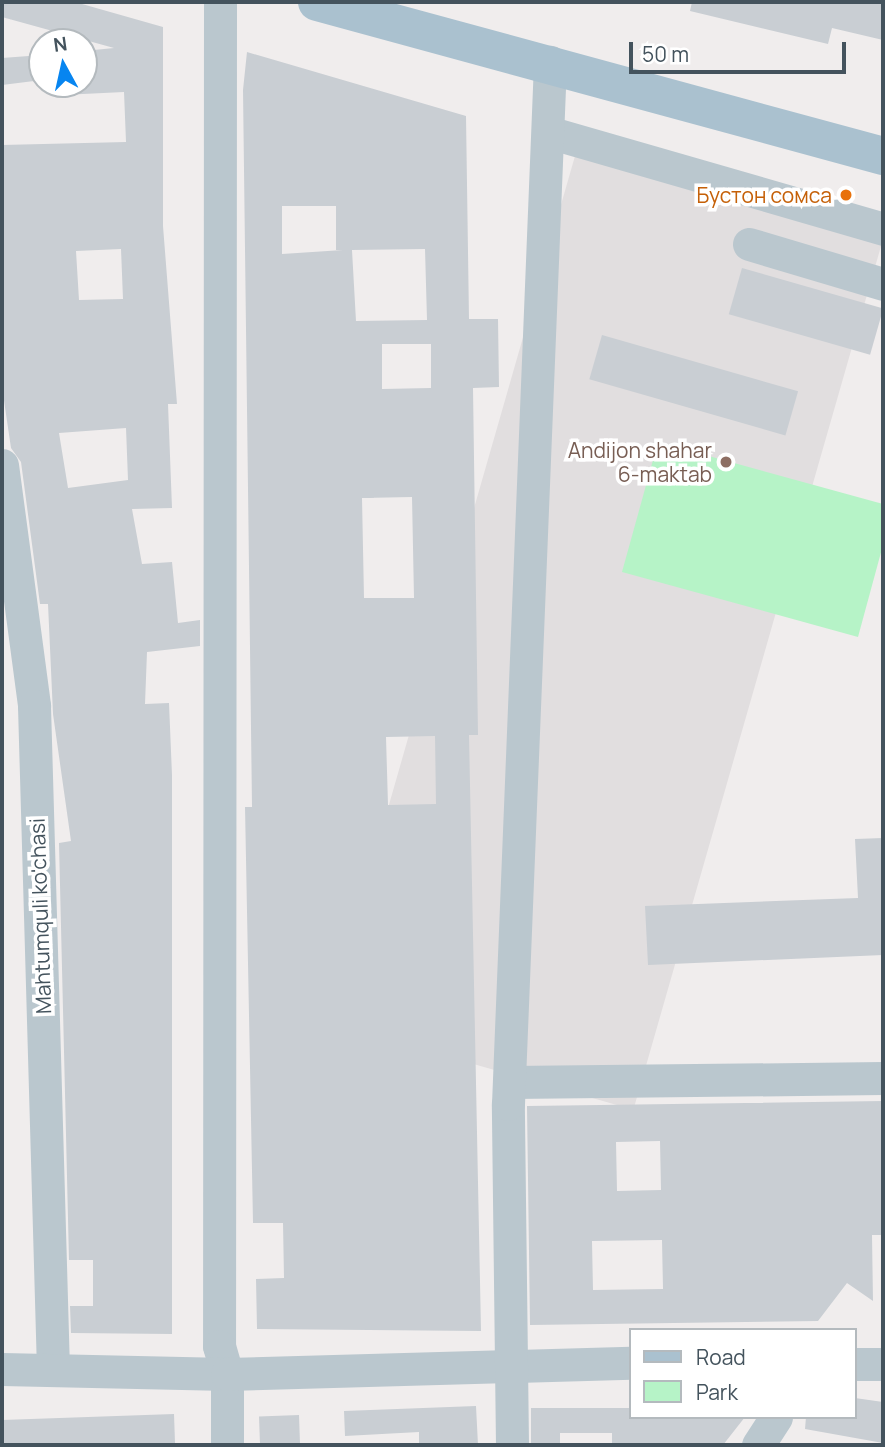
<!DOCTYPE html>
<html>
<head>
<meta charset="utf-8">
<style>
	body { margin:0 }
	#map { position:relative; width:885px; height:1447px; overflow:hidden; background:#f0eded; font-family:Manrope,sans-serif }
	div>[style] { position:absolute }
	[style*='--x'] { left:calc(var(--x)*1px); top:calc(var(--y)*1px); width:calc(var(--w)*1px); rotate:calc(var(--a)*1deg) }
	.education>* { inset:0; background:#e1dedf; transform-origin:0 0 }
	.green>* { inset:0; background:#b6f3c7 }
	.building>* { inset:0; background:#c9ced3; transform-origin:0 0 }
	.minor>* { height:33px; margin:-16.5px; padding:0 16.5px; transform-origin:16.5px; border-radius:16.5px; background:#bac7ce }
	.major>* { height:38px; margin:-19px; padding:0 19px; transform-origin:19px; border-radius:19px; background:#aac1cf }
	.dots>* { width:19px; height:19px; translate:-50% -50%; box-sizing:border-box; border:4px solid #fff; border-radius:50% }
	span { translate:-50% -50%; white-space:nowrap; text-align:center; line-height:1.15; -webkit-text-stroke:7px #fff; paint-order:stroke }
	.food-label { font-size:21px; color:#c56008 }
	.right { translate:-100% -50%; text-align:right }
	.education-label { font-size:21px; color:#785e54 }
	.street-label { font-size:21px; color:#44535d }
	.frame { position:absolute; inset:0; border:4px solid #44535d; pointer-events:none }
	.legend { position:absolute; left:629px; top:1328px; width:228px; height:91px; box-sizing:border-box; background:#fff; border:2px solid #b4babe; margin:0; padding:9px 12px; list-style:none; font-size:21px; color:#44535d }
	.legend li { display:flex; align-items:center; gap:14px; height:35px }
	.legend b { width:35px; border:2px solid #b4babe }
	.north { position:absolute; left:28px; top:28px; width:70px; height:70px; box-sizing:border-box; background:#fff; border:2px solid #b4babe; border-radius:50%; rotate:352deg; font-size:19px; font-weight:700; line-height:28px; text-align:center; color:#44535d }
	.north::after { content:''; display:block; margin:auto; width:24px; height:32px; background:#0785f0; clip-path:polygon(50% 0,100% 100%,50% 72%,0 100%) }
	.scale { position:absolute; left:629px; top:42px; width:217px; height:32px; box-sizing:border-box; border:4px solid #44535d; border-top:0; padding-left:9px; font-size:21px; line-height:24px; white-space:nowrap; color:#44535d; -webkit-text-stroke:5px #fff; paint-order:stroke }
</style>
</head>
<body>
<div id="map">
	<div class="education">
		<div style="left:577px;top:149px;width:319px;height:908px;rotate:16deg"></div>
	</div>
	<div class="green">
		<div style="clip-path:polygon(658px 442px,883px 504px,883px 545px,858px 637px,622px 572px)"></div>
	</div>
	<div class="building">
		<div style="clip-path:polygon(evenodd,2px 2px,75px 2px,163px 27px,163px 226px,177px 404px,168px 404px,172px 508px,132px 509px,142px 564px,172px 562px,178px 623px,200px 620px,200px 646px,147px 652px,145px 704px,169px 703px,172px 775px,172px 1334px,71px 1333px,70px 1306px,93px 1306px,93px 1260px,69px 1260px,59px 843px,71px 841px,53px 714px,48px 604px,40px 604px,21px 462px,11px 448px,2px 387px,2px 145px,126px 142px,124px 92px,62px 95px,61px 84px,84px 84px,84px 51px,114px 48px,2px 17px,2px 2px,121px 249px,123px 299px,79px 300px,76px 251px,121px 249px,2px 2px,126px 428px,128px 480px,68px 488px,59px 433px,126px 428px)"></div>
		<div style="clip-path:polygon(692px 2px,883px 2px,883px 40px,832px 28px,828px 44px,690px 11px)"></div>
		<div style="clip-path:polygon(evenodd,247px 52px,466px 116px,469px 319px,498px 319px,499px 387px,473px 388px,478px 735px,469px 735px,481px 1331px,257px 1329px,256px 1279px,284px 1278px,283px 1223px,253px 1223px,245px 807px,252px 807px,243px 90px,247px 52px,282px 206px,336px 206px,336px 250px,343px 250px,282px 254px,282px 206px,247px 52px,425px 249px,427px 320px,356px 321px,352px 250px,425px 249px,247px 52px,382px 344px,431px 344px,431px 388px,382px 389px,382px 344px,247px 52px,412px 497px,414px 598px,364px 598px,362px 498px,412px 497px,247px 52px,435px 736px,436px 804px,388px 805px,386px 737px,435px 736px)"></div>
		<div style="clip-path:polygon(42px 55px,42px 80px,2px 85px,2px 58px)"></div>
		<div style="left:742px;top:268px;width:147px;height:48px;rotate:16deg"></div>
		<div style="left:602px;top:335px;width:204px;height:46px;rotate:16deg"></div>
		<div style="clip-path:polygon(883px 838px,883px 955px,648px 965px,645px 906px,858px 898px,855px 839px)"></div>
		<div style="clip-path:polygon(evenodd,883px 1101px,883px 1235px,872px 1235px,873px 1301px,847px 1283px,818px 1321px,530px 1325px,527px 1106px,883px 1101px,660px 1141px,661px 1190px,617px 1191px,616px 1142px,660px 1141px,883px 1101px,662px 1240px,663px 1289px,593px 1290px,592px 1241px,662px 1240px)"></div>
		<div style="clip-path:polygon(855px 1398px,883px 1402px,883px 1443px,805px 1429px,806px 1417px,855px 1417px)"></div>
		<div style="clip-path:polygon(476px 1406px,478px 1445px,419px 1445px,419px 1432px,345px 1436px,344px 1411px)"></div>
		<div style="clip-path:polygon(531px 1408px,631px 1408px,631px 1417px,745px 1417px,723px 1445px,612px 1445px,612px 1433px,560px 1433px,560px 1445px,531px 1445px)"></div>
		<div style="left:174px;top:1414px;width:31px;height:172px;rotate:88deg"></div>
		<div style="left:299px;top:1415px;width:30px;height:40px;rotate:88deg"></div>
	</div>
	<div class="minor">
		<div style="--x:220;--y:2;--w:1344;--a:90.04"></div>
		<div style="--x:219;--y:1346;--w:29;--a:74"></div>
		<div style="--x:227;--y:1374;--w:71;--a:90"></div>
		<div style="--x:548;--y:132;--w:349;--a:16.1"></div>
		<div style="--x:749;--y:244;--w:140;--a:16.6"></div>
		<div style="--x:2;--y:465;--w:243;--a:82.4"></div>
		<div style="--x:34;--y:706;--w:663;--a:88.36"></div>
		<div style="--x:511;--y:1082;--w:372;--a:-0.6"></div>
		<div style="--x:855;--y:1364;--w:28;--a:0"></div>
		<div style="--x:2;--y:1369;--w:225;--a:1.3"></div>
		<div style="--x:227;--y:1374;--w:404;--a:-1.6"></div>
		<div style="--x:512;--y:1445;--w:341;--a:-90.7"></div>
		<div style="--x:508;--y:1104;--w:1043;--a:-87.69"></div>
		<div style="--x:758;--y:1445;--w:33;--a:-57"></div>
	</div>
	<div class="major">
		<div style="--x:317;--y:2;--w:587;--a:15.22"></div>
	</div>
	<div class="dots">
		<div style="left:846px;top:195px;background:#e8710a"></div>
		<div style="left:726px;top:462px;background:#8d6e63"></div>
	</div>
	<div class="food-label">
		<span class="right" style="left:832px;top:195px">Бустон сомса</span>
	</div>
	<div class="education-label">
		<span class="right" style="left:712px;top:462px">Andijon shahar<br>6-maktab</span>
	</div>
	<div class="street-label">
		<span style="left:40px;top:916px;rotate:-92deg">Mahtumquli ko'chasi</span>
	</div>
	<div class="frame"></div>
	<ul class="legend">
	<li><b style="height:9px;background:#aac1cf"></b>Road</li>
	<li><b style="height:19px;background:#b6f3c7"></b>Park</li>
	</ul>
	<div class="north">N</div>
	<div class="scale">50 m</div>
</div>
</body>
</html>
